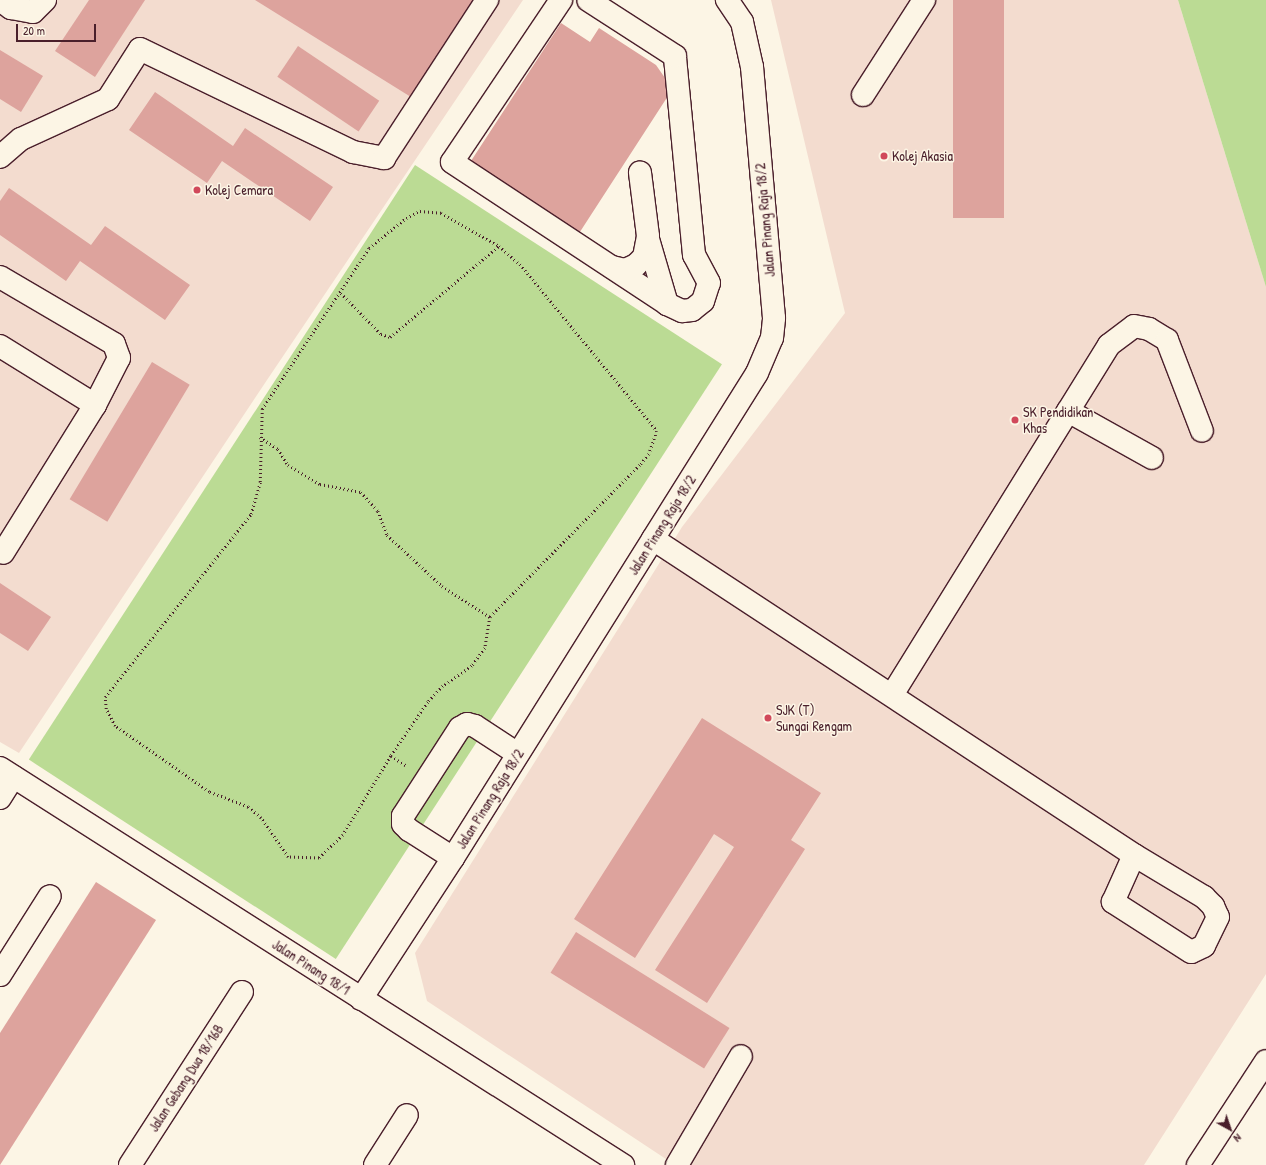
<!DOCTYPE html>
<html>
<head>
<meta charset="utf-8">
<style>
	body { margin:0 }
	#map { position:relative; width:1266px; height:1165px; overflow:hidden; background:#fcf5e5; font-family:"Patrick Hand",sans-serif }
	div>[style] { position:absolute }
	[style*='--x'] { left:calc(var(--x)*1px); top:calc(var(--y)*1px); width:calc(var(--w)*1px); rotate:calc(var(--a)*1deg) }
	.built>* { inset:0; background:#f3dccf }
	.green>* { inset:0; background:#bbdb94; transform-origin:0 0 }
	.building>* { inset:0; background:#dda39d; transform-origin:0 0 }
	.path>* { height:2.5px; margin-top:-1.25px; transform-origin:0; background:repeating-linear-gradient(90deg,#4a1f2b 0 1px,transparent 0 4px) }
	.roads { filter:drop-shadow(1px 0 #4a1f2b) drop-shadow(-1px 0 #4a1f2b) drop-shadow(0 1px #4a1f2b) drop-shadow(0 -1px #4a1f2b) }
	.minor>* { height:22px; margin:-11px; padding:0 11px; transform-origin:11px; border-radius:11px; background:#fcf5e5 }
	.dots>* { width:11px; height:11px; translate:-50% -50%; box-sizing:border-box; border:2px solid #fcf5e5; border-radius:50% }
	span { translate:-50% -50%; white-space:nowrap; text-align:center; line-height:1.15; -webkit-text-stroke:3px #fcf5e5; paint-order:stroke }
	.poi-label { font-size:14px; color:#4a1f2b }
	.left { translate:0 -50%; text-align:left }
	.street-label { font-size:14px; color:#4a1f2b }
	.north { position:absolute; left:1210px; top:1109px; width:40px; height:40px; -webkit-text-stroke:3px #fcf5e5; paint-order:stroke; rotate:140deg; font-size:11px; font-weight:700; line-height:16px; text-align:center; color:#4a1f2b }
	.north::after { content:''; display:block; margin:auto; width:14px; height:18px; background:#4a1f2b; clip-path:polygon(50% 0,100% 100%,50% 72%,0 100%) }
	.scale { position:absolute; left:16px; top:24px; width:80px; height:18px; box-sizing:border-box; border:2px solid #4a1f2b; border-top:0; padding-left:5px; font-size:12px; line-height:14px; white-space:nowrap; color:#4a1f2b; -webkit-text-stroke:3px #fcf5e5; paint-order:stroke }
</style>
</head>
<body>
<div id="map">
	<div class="built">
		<div style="clip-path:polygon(0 0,523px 0,267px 380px,19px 753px,0 742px)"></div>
		<div style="clip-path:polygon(771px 0,1178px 0,1266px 287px,1266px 974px,1144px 1165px,675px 1165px,427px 1001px,415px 953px,682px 527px,845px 313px)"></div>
	</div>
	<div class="green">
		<div style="clip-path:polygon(1178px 0,1266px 0,1266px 287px)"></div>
		<div style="left:415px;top:165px;width:366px;height:709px;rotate:33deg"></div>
	</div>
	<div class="building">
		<div style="clip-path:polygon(89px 0,145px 0,95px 77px,55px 51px)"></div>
		<div style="clip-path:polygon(255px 0,483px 0,419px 102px)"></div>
		<div style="left:953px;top:0;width:51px;height:218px"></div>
		<div style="clip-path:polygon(561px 23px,590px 42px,599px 28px,656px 65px,665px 78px,668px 96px,576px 238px,469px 164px)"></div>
		<div style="left:298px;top:46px;width:98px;height:37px;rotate:34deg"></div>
		<div style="clip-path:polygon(0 50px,43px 76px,21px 112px,0 99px)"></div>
		<div style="clip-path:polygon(155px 92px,233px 146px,245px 128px,333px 187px,310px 221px,222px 161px,207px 183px,129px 130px)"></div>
		<div style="clip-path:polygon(9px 188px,91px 245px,105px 226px,190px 285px,165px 320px,80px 261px,66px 281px,0 235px,0 201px)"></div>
		<div style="left:152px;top:362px;width:44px;height:160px;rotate:31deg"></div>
		<div style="clip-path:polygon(0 583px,51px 617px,28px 651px,0 633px)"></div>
		<div style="clip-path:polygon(702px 718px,821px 793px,791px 840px,805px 849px,707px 1003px,655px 970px,734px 847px,714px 834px,635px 958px,574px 919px)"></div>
		<div style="clip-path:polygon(96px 882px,156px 920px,0 1165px,0 1033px)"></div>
		<div style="left:576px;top:932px;width:181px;height:48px;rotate:32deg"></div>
	</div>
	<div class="path">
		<div style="--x:341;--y:293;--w:57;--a:45.7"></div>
		<div style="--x:381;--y:334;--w:9;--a:18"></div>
		<div style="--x:390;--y:337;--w:142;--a:-39.9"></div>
		<div style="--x:260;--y:437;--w:22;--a:34"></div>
		<div style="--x:278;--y:449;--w:19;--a:58"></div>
		<div style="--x:288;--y:465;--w:37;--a:31"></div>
		<div style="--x:320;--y:484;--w:42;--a:11"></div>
		<div style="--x:361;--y:492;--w:25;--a:48"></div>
		<div style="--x:378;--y:511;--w:26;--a:69"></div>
		<div style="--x:387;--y:535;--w:75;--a:42.8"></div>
		<div style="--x:442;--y:586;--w:57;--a:32.9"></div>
		<div style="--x:391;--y:756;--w:92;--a:121.3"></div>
		<div style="--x:343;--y:835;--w:33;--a:136"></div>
		<div style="--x:319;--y:858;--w:31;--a:-178"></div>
		<div style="--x:288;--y:857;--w:47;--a:-124.7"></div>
		<div style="--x:261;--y:818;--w:17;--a:-140"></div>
		<div style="--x:248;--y:807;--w:42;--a:-159"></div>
		<div style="--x:209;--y:792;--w:115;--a:-144.9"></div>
		<div style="--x:115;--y:726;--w:19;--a:-118"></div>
		<div style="--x:106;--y:709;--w:12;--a:-95"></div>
		<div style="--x:105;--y:697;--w:234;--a:-51.4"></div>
		<div style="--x:251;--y:514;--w:33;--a:-74"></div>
		<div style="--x:260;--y:482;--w:73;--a:-88.4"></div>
		<div style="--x:262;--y:409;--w:193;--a:-56.4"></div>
		<div style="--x:369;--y:248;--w:48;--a:-39"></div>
		<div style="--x:406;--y:218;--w:16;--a:-27"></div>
		<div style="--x:420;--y:211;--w:21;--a:5"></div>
		<div style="--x:441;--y:213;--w:67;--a:29.6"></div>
		<div style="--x:499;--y:246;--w:28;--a:41"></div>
		<div style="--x:520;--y:264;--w:216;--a:50.6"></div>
		<div style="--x:657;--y:431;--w:24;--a:109"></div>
		<div style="--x:649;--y:454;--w:14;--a:129"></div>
		<div style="--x:640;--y:465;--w:214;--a:134.6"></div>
		<div style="--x:490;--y:617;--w:31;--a:99"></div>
		<div style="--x:485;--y:648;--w:22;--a:126"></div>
		<div style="--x:472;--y:666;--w:35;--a:145"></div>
		<div style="--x:443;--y:686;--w:22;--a:133"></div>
		<div style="--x:428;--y:702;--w:65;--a:124.4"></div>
		<div style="--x:391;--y:756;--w:19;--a:32"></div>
	</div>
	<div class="roads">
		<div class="minor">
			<div style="--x:0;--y:0;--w:14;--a:36"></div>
			<div style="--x:11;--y:8;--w:22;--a:10"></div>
			<div style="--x:33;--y:12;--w:17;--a:-45"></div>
			<div style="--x:561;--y:0;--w:195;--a:123.9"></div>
			<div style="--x:452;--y:162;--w:258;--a:33.4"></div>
			<div style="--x:667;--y:304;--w:17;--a:25"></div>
			<div style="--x:682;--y:311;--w:10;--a:-6"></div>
			<div style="--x:692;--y:310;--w:14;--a:-39"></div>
			<div style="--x:703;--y:301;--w:19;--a:-72"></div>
			<div style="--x:709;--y:283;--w:32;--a:-118"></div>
			<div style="--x:694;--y:255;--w:200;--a:-95.5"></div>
			<div style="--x:675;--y:56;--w:103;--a:-147.2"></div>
			<div style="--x:863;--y:95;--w:113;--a:-57.3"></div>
			<div style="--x:0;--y:157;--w:28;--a:-41"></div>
			<div style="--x:21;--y:139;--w:96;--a:-24.7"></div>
			<div style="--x:108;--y:99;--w:59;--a:-57.4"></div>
			<div style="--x:140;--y:49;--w:237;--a:25.8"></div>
			<div style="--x:353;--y:152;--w:32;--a:11"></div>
			<div style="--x:384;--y:158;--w:189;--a:-56.9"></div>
			<div style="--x:648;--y:239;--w:68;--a:73.7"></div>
			<div style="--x:612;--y:267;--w:13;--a:13"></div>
			<div style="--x:625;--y:270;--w:12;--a:-24"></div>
			<div style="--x:636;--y:265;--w:11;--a:-45"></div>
			<div style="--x:644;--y:257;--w:21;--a:-79"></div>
			<div style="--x:648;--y:236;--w:64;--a:-97.2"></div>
			<div style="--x:0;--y:277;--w:132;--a:30.4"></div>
			<div style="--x:114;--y:344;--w:15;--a:70"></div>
			<div style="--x:119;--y:358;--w:53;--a:117.1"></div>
			<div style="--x:95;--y:405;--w:174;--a:121.9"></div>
			<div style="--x:0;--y:346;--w:112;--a:31.8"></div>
			<div style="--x:1068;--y:411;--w:96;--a:29.2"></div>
			<div style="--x:653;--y:539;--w:576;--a:33.3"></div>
			<div style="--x:892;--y:695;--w:412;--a:-58.2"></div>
			<div style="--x:1109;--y:345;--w:31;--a:-37"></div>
			<div style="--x:1134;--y:326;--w:15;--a:11"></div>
			<div style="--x:1149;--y:329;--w:21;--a:31"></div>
			<div style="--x:1167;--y:340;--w:97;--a:69"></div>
			<div style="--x:0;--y:768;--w:739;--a:32.51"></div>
			<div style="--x:0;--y:798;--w:25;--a:-58"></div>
			<div style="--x:1134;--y:855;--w:82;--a:31"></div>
			<div style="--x:1204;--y:897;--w:13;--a:45"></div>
			<div style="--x:1213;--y:906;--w:12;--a:66"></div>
			<div style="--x:1218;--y:917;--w:32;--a:116"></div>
			<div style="--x:1204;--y:946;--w:14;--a:155"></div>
			<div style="--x:1191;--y:952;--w:93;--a:-147.3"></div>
			<div style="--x:1113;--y:902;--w:51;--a:-65.9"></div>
			<div style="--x:453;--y:858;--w:52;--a:-147.5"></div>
			<div style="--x:409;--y:830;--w:8;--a:-135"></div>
			<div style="--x:403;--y:824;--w:8;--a:-90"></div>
			<div style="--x:403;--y:816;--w:105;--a:-57.1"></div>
			<div style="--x:460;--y:728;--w:8;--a:-30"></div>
			<div style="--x:467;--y:724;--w:8;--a:14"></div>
			<div style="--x:475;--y:726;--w:51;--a:33.1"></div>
			<div style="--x:0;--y:975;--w:93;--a:-57.7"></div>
			<div style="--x:361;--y:999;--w:168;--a:-56.9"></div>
			<div style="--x:453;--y:858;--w:572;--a:-57.92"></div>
			<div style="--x:757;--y:373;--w:38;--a:-67"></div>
			<div style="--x:772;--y:338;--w:20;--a:-84"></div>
			<div style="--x:774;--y:318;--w:252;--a:-95"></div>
			<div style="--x:752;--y:67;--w:46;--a:-102.5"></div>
			<div style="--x:742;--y:22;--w:27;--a:-124"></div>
			<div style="--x:130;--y:1165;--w:206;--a:-57.1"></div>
			<div style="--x:375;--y:1165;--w:59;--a:-57.4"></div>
			<div style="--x:677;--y:1165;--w:126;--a:-59.6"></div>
			<div style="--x:1198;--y:1165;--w:124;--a:-56.8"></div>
		</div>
	</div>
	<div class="dots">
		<div style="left:884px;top:156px;background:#d1495b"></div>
		<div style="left:197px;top:190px;background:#d1495b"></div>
		<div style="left:1015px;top:420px;background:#d1495b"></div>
		<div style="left:768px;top:718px;background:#d1495b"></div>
	</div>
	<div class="poi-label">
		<span class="left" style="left:892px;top:156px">Kolej Akasia</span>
		<span class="left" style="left:205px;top:190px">Kolej Cemara</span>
		<span class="left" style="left:1023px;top:420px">SK Pendidikan<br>Khas</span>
		<span class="left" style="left:776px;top:718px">SJK (T)<br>Sungai Rengam</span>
	</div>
	<div class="street-label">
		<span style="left:765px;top:220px;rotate:-95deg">Jalan Pinang Raja 18/2</span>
		<span style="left:662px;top:525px;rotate:-58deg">Jalan Pinang Raja 18/2</span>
		<span style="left:490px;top:799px;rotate:-58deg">Jalan Pinang Raja 18/2</span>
		<span style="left:311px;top:967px;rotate:33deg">Jalan Pinang 18/1</span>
		<span style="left:186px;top:1078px;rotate:-57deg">Jalan Gebang Dua 18/16B</span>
	</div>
	<div class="north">N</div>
	<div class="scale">20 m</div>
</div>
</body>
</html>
